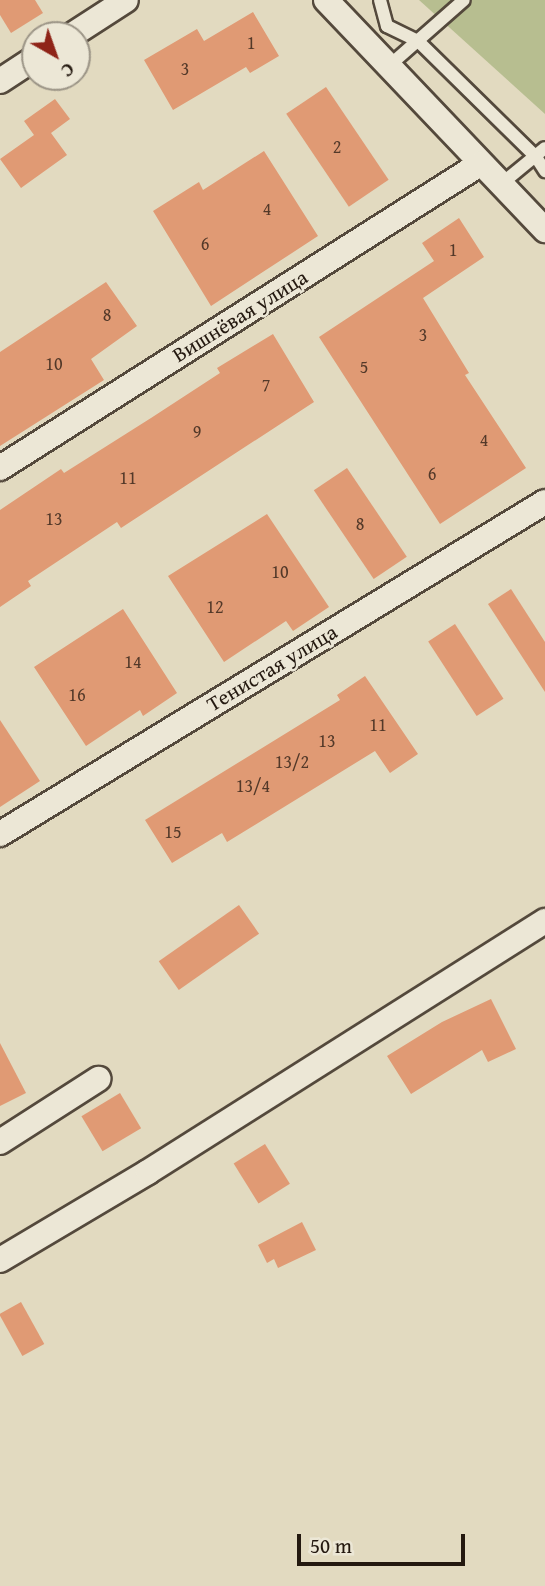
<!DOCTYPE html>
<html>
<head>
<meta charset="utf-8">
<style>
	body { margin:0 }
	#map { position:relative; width:545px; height:1586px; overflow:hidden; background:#e2dac0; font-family:"Gentium Book Plus",serif }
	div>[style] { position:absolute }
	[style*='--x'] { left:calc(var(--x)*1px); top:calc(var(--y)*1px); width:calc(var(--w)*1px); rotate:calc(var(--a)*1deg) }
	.green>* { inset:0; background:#b7be90 }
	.building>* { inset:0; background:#e09a74; transform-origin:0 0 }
	.roads { filter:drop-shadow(2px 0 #54493c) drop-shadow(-2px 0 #54493c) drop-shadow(0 2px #54493c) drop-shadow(0 -2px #54493c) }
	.service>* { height:12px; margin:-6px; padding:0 6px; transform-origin:6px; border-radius:6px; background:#ece7d6 }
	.minor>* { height:24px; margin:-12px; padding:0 12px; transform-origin:12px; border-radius:12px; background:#ece7d6 }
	span { translate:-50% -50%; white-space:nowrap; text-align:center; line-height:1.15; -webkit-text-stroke:5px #ece7d6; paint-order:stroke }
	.number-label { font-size:18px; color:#533929 }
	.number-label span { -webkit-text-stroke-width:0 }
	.street-label { font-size:21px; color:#241910 }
	.north { position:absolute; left:21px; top:21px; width:70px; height:70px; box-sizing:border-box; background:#ece7d6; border:2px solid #9c9587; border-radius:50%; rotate:140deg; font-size:19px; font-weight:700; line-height:28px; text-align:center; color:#241910 }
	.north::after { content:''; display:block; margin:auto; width:24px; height:32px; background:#8f2418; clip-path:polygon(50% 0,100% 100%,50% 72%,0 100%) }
	.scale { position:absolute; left:297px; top:1534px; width:168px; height:32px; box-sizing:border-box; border:4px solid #241910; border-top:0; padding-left:9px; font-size:21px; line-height:24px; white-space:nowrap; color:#241910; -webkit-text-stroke:5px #ece7d6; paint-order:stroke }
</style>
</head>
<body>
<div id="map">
	<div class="green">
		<div style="clip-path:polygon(419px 0,545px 0,545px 114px)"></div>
	</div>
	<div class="building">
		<div style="clip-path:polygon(0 0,35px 0,43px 13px,11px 33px,0 15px)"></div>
		<div style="clip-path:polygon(253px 12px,279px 56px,250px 73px,246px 67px,173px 110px,144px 60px,197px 29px,204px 41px)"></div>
		<div style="left:326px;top:87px;width:112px;height:48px;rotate:56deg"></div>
		<div style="clip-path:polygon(55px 99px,70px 119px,51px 133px,67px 155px,21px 188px,0 159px,34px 135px,24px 121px)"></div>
		<div style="clip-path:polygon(264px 151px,318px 236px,211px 306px,153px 211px,199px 182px,203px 190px)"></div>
		<div style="clip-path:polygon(459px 218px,484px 257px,423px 298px,469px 373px,465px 375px,526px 468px,440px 524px,319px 337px,434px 261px,422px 243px)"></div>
		<div style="clip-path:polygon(106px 282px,137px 326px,91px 359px,104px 380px,0 446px,0 352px)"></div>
		<div style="clip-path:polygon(273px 334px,314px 402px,121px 528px,117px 522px,28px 581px,31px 586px,0 607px,0 510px,61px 469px,64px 473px,151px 418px,220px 373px,217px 368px)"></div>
		<div style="left:347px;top:468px;width:107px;height:40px;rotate:56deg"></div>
		<div style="clip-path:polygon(267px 514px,329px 607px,293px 631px,286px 621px,224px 662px,168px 576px)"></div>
		<div style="clip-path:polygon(511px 589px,545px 642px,545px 692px,488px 604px)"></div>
		<div style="clip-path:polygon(123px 609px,177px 693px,143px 716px,140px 710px,86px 746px,34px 667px)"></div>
		<div style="left:455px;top:624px;width:89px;height:32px;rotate:57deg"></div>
		<div style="clip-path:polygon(365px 676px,418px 754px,390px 773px,375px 751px,227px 842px,222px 833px,172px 863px,145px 820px,340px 700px,337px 695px)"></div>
		<div style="clip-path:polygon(0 720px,40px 781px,0 807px)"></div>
		<div style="left:239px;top:905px;width:35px;height:98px;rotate:55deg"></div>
		<div style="clip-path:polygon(491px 999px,516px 1049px,488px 1062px,482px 1050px,411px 1094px,387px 1056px,442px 1022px)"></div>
		<div style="clip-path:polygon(0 1043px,26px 1093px,0 1106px)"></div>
		<div style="left:120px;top:1093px;width:41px;height:45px;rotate:59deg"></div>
		<div style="left:265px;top:1144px;width:47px;height:37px;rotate:58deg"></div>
		<div style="clip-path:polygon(302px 1222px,316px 1250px,278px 1268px,274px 1259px,267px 1263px,258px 1245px)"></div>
		<div style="left:21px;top:1302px;width:48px;height:25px;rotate:61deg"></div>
	</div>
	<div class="roads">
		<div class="service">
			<div style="--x:380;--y:0;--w:27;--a:75"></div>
			<div style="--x:387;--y:26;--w:34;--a:26"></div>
			<div style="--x:418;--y:41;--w:165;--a:44.5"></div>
			<div style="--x:536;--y:157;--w:17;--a:57"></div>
			<div style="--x:390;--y:65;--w:98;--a:-41.3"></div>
			<div style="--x:500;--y:185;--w:58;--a:-39.4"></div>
		</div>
		<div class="minor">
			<div style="--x:326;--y:0;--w:318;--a:46.4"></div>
			<div style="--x:72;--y:35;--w:64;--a:-32.9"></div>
			<div style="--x:0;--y:81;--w:42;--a:-33.3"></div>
			<div style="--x:0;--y:468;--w:568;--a:-32.35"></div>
			<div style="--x:0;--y:834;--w:638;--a:-31.35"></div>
			<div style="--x:0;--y:1142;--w:117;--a:-32.7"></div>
			<div style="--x:0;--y:1260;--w:172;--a:-30.7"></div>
			<div style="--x:148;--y:1172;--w:470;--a:-32.3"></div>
		</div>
	</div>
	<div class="number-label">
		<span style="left:251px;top:43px">1</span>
		<span style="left:185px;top:69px">3</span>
		<span style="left:337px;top:147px">2</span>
		<span style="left:267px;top:209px">4</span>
		<span style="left:205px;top:244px">6</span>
		<span style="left:453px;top:250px">1</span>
		<span style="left:107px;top:315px">8</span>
		<span style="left:423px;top:335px">3</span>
		<span style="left:54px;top:364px">10</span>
		<span style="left:364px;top:367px">5</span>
		<span style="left:266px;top:385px">7</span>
		<span style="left:197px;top:432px">9</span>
		<span style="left:484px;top:440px">4</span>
		<span style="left:432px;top:474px">6</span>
		<span style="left:128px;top:478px">11</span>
		<span style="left:54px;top:519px">13</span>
		<span style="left:360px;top:524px">8</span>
		<span style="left:280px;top:572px">10</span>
		<span style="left:215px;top:607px">12</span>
		<span style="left:133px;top:662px">14</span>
		<span style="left:77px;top:695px">16</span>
		<span style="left:378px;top:725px">11</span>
		<span style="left:327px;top:741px">13</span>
		<span style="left:292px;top:762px">13/2</span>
		<span style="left:253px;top:786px">13/4</span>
		<span style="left:173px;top:832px">15</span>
	</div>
	<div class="street-label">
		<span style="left:240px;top:316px;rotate:-32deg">Вишнёвая улица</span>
		<span style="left:272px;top:668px;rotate:-31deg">Тенистая улица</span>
	</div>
	<div class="north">С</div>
	<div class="scale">50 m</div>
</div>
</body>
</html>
